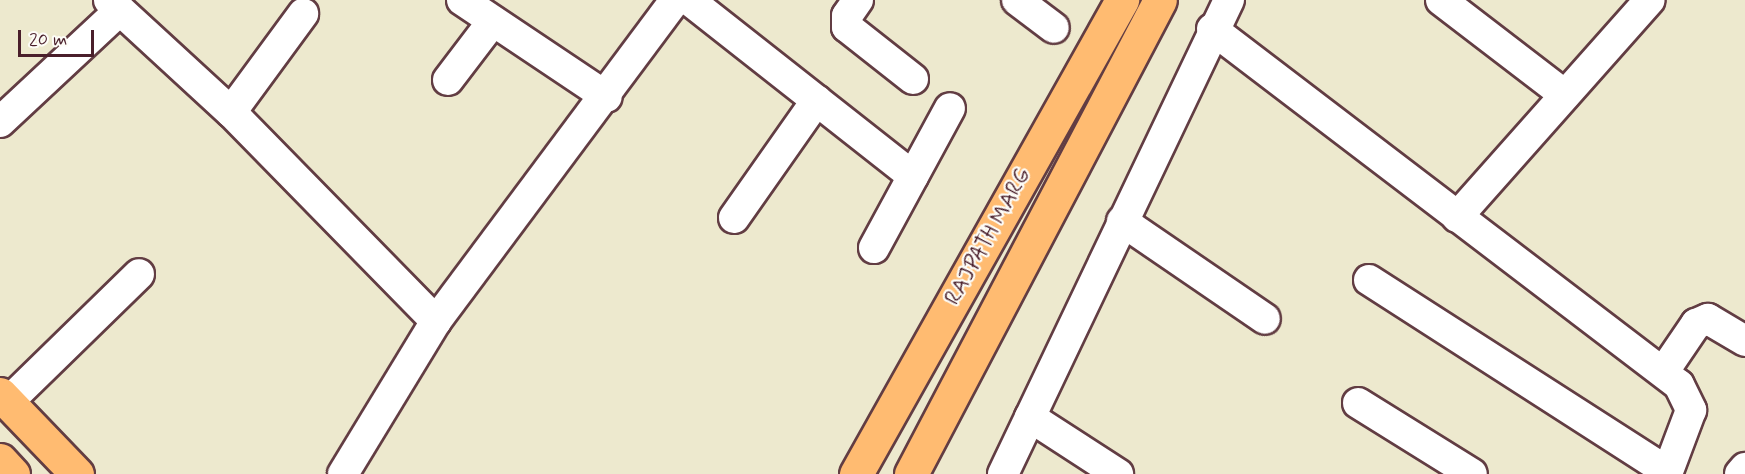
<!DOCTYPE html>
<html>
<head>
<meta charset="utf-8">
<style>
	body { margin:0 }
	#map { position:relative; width:1745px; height:474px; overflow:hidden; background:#ede9ce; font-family:Mynerve,sans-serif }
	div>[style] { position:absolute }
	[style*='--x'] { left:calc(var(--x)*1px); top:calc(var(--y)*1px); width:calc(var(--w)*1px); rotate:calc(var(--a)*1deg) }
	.roads { filter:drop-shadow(2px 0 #623d43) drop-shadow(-2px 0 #623d43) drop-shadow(0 2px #623d43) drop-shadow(0 -2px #623d43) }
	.minor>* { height:30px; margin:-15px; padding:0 15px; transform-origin:15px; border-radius:15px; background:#fff }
	.major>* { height:33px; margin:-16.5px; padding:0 16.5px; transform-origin:16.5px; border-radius:16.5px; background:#ffbb71 }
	span { translate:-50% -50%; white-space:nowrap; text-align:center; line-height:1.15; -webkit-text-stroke:4.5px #fdfcf7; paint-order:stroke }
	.street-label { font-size:22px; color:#4a1f2b }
	.scale { position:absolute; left:18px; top:30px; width:76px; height:27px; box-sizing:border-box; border:3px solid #4a1f2b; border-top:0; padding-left:8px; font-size:18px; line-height:21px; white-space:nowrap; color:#4a1f2b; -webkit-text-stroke:4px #fdfcf7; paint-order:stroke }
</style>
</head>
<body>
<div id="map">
	<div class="roads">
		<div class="minor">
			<div style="--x:109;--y:0;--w:166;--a:42.6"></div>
			<div style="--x:231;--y:112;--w:293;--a:45.6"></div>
			<div style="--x:462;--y:0;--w:174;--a:33.8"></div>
			<div style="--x:689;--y:0;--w:285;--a:38.2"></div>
			<div style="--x:858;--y:0;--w:19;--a:125"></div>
			<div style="--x:847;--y:16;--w:11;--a:90"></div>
			<div style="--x:847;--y:27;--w:84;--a:38.2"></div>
			<div style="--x:1017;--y:0;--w:46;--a:37.1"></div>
			<div style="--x:1441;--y:0;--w:156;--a:37.5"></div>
			<div style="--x:1212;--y:29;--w:587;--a:37.32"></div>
			<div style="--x:1679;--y:385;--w:28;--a:64"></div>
			<div style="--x:1691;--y:410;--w:68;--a:110.6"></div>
			<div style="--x:448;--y:80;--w:74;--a:-52.7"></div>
			<div style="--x:231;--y:112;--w:122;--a:-53.7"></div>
			<div style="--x:0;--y:122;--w:164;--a:-43"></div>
			<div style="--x:1457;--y:217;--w:290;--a:-48.4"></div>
			<div style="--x:734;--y:218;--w:144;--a:-54.9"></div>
			<div style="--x:1122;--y:221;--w:173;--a:34.4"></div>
			<div style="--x:874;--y:248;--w:159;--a:-61.5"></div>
			<div style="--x:1369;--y:280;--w:355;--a:32.7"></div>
			<div style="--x:1664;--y:371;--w:57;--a:-55.8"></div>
			<div style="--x:1696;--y:324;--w:13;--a:-23"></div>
			<div style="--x:1708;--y:319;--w:43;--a:30.7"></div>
			<div style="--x:8;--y:402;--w:183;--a:-44.3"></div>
			<div style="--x:1358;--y:403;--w:134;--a:31.9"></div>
			<div style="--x:1030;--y:417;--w:105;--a:32.9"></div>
			<div style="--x:343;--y:474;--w:179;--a:-58.7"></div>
			<div style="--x:436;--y:321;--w:400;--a:-53.3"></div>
			<div style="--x:1003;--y:474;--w:525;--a:-64.51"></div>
			<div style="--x:1740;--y:474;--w:8;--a:-50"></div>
		</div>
		<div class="major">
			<div style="--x:0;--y:394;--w:111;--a:46.1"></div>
			<div style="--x:0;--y:460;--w:19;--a:47"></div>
			<div style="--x:856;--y:474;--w:544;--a:-60.7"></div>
			<div style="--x:911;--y:474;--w:535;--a:-62.29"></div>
		</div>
	</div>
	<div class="street-label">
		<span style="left:989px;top:237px;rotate:-61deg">RAJPATH MARG</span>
	</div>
	<div class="scale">20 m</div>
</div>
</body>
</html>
